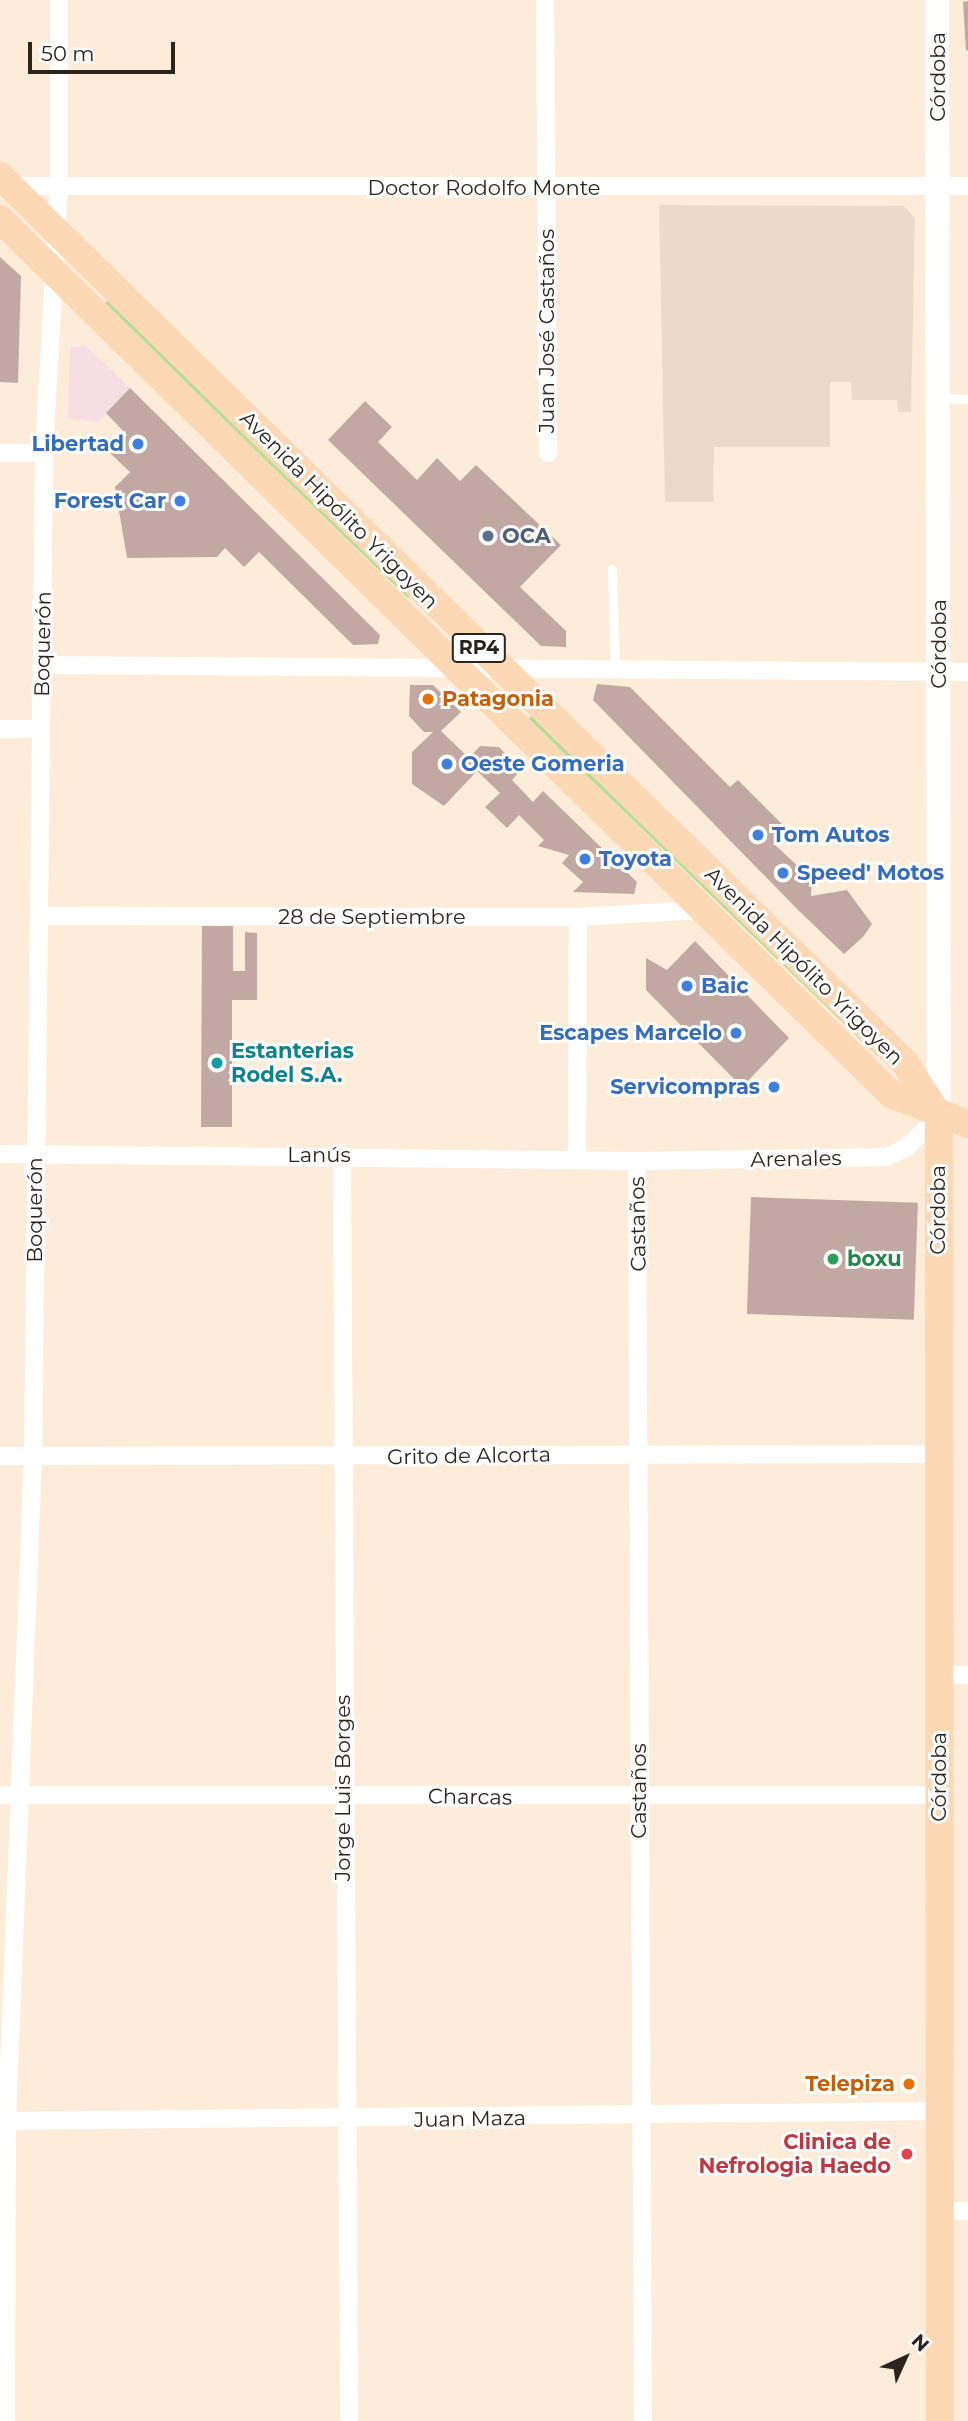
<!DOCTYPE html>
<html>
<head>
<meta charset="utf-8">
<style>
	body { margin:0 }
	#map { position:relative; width:968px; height:2421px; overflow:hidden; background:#fdecd9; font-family:Montserrat,sans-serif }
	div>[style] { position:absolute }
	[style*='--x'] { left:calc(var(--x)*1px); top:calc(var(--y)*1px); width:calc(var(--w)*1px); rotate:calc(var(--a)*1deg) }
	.industrial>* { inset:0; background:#f7dee5 }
	.medical>* { inset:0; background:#ebdac9 }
	.green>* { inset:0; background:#b4de97; transform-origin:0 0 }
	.building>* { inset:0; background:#c2a8a3; transform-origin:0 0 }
	.lane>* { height:9px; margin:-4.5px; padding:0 4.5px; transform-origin:4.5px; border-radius:4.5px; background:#fff }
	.street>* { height:18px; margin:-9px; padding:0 9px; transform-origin:9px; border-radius:9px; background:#fff }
	.secondary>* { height:24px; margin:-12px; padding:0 12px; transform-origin:12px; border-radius:12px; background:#fff }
	.primary>* { height:28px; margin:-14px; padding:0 14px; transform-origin:14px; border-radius:14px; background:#fdd8b5 }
	.dots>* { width:19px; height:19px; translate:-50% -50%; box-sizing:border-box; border:4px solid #fff; border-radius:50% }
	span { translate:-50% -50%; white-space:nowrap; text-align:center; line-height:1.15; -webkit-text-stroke:6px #fff; paint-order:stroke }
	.shield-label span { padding:2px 5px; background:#fff; border:2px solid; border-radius:5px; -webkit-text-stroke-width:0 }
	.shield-label { font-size:19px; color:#2a241d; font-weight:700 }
	.street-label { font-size:21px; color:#2a241d }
	.shop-label { font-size:21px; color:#366cbe; font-weight:700 }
	.right { translate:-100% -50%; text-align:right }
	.left { translate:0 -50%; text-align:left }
	.service-label { font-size:21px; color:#4e5e75; font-weight:700 }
	.food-label { font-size:21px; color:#c56008; font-weight:700 }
	.culture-label { font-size:21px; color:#0d838f; font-weight:700 }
	.leisure-label { font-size:21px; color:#27864d; font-weight:700 }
	.health-label { font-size:21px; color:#be3a42; font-weight:700 }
	.north { position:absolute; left:870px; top:2323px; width:70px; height:70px; -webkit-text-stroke:5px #fff; paint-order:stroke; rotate:45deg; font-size:19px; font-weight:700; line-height:28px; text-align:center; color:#2a241d }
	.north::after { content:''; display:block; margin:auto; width:24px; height:32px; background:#2a241d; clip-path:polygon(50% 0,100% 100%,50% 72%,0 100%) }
	.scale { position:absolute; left:28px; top:42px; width:147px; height:32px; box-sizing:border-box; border:4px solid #2a241d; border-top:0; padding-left:9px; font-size:21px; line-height:24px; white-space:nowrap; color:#2a241d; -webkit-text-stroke:5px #fff; paint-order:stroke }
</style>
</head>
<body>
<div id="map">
	<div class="industrial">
		<div style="clip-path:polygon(85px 345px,130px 388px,97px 423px,68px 418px,70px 348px)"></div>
	</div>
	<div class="medical">
		<div style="clip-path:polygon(659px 205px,904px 206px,915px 218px,911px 412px,898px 412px,897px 400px,852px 400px,851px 382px,830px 382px,830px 447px,714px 447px,713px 502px,665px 502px)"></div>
	</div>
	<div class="green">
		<div style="left:108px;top:300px;width:423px;height:6px;rotate:44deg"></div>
		<div style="left:533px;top:714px;width:485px;height:7px;rotate:44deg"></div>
	</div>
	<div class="building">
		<div style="clip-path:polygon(968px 1px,968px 50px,966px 51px,963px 2px)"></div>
		<div style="clip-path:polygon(0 257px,21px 276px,18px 383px,0 382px)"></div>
		<div style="clip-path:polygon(130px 388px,380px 635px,378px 644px,353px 645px,259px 552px,244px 567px,225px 548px,217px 557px,127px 558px,115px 487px,130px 472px,110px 453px,127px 435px,106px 413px)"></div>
		<div style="clip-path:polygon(365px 401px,392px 427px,378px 442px,417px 480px,437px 458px,460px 481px,476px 465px,561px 545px,520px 587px,566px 631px,566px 647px,541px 646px,328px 440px)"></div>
		<div style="clip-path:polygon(597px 684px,630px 687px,730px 787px,738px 780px,789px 831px,775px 845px,812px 879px,811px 896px,847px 890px,872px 924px,863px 937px,844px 954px,798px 910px,593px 700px)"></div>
		<div style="clip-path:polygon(410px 685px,433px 685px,461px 712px,441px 731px,469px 758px,480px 746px,499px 747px,521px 770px,512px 780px,533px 802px,543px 791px,637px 882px,634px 894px,573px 892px,583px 882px,562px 863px,569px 855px,538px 846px,544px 840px,519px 815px,507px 828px,485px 807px,500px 793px,477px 771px,444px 806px,412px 784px,412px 752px,433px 732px,424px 732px,409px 716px)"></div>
		<div style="clip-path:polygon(202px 926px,233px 926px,233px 971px,245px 971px,245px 932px,257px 933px,257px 1000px,232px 1000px,232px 1127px,201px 1127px)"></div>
		<div style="clip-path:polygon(695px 941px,789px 1038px,742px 1087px,646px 990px,646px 958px,667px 970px)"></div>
		<div style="left:751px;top:1197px;width:167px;height:117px;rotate:2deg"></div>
	</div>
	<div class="lane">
		<div style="--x:938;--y:398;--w:30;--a:2"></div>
		<div style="--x:612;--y:569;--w:101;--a:88.3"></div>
	</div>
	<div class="street">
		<div style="--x:545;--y:0;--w:453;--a:89.6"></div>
		<div style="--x:9;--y:186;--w:959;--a:0"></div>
		<div style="--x:0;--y:453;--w:44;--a:0"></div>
		<div style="--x:44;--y:665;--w:924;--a:0.43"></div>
		<div style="--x:0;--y:729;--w:41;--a:0"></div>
		<div style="--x:43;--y:916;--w:535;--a:0.11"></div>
		<div style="--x:578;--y:917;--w:122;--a:-3.3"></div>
		<div style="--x:0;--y:1154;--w:637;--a:0.63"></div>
		<div style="--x:637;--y:1161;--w:250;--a:-0.9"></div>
		<div style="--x:887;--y:1157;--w:22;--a:-27"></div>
		<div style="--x:907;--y:1147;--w:45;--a:-44.1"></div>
		<div style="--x:342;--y:1155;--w:1266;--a:89.68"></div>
		<div style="--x:577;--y:1160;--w:243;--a:-89.8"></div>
		<div style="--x:637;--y:1161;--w:1260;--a:89.73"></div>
		<div style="--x:0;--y:1456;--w:938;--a:-0.12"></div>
		<div style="--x:939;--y:1675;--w:29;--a:0"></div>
		<div style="--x:0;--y:1795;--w:939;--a:0"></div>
		<div style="--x:0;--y:2121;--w:940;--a:-0.61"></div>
		<div style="--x:940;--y:2211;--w:28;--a:0"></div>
		<div style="--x:6;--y:2421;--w:300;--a:-89.8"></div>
		<div style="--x:7;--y:2121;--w:666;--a:-87.76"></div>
		<div style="--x:33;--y:1456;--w:1003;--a:-89.37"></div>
		<div style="--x:44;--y:453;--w:265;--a:-86.8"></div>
		<div style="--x:59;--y:188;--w:188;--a:-90"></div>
	</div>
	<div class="secondary">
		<div style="--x:937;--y:0;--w:1116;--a:89.9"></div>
	</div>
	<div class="primary">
		<div style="--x:0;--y:176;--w:1267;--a:44.42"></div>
		<div style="--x:905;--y:1063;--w:63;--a:57.3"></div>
		<div style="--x:0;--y:219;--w:1249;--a:44.48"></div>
		<div style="--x:891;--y:1094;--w:83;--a:21.3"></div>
		<div style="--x:939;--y:1116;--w:1305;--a:89.96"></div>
	</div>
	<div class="dots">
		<div style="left:138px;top:444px;background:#3f7fe0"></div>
		<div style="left:180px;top:501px;background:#3f7fe0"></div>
		<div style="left:488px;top:536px;background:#5c6f8a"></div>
		<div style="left:428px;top:699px;background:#e8710a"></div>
		<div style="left:447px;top:764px;background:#3f7fe0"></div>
		<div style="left:758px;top:835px;background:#3f7fe0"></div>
		<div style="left:585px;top:859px;background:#3f7fe0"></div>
		<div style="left:783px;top:873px;background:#3f7fe0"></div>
		<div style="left:687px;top:986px;background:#3f7fe0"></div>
		<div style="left:736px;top:1033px;background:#3f7fe0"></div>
		<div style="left:217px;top:1063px;background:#0f9aa8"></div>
		<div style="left:774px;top:1087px;background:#3f7fe0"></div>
		<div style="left:833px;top:1259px;background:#2e9e5b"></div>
		<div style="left:909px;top:2084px;background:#e8710a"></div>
		<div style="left:907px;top:2154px;background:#e0444e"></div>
	</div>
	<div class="shield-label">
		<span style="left:479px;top:648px">RP4</span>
	</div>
	<div class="street-label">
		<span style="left:938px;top:77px;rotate:-90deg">Córdoba</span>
		<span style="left:484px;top:188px">Doctor Rodolfo Monte</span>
		<span style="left:547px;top:331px;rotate:-90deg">Juan José Castaños</span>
		<span style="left:339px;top:510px;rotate:45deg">Avenida Hipólito Yrigoyen</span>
		<span style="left:43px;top:644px;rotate:-89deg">Boquerón</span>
		<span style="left:939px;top:644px;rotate:-90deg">Córdoba</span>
		<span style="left:372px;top:917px">28 de Septiembre</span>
		<span style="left:804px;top:966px;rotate:45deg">Avenida Hipólito Yrigoyen</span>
		<span style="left:319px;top:1155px">Lanús</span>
		<span style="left:796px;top:1159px;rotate:-1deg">Arenales</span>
		<span style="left:35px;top:1210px;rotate:-90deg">Boquerón</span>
		<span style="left:938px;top:1210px;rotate:-90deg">Córdoba</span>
		<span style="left:638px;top:1224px;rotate:-91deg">Castaños</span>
		<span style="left:469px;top:1456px;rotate:-1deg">Grito de Alcorta</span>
		<span style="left:939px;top:1777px;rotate:-90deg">Córdoba</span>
		<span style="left:343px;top:1788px;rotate:-90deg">Jorge Luis Borges</span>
		<span style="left:639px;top:1791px;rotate:-90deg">Castaños</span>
		<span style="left:470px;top:1797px;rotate:1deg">Charcas</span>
		<span style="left:470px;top:2119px;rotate:-1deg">Juan Maza</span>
	</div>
	<div class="shop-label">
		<span class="right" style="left:124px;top:444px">Libertad</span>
		<span class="right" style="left:166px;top:501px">Forest Car</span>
		<span class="left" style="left:461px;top:764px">Oeste Gomeria</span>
		<span class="left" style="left:772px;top:835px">Tom Autos</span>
		<span class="left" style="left:599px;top:859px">Toyota</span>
		<span class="left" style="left:797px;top:873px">Speed' Motos</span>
		<span class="left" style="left:701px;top:986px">Baic</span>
		<span class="right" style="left:722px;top:1033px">Escapes Marcelo</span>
		<span class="right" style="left:760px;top:1087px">Servicompras</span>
	</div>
	<div class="service-label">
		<span class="left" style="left:502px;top:536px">OCA</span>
	</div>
	<div class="food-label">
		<span class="left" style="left:442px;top:699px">Patagonia</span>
		<span class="right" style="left:895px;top:2084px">Telepiza</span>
	</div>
	<div class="culture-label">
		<span class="left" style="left:231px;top:1063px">Estanterias<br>Rodel S.A.</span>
	</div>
	<div class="leisure-label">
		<span class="left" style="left:847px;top:1259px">boxu</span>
	</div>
	<div class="health-label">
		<span class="right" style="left:891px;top:2154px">Clinica de<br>Nefrologia Haedo</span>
	</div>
	<div class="north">N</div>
	<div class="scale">50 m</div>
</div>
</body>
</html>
